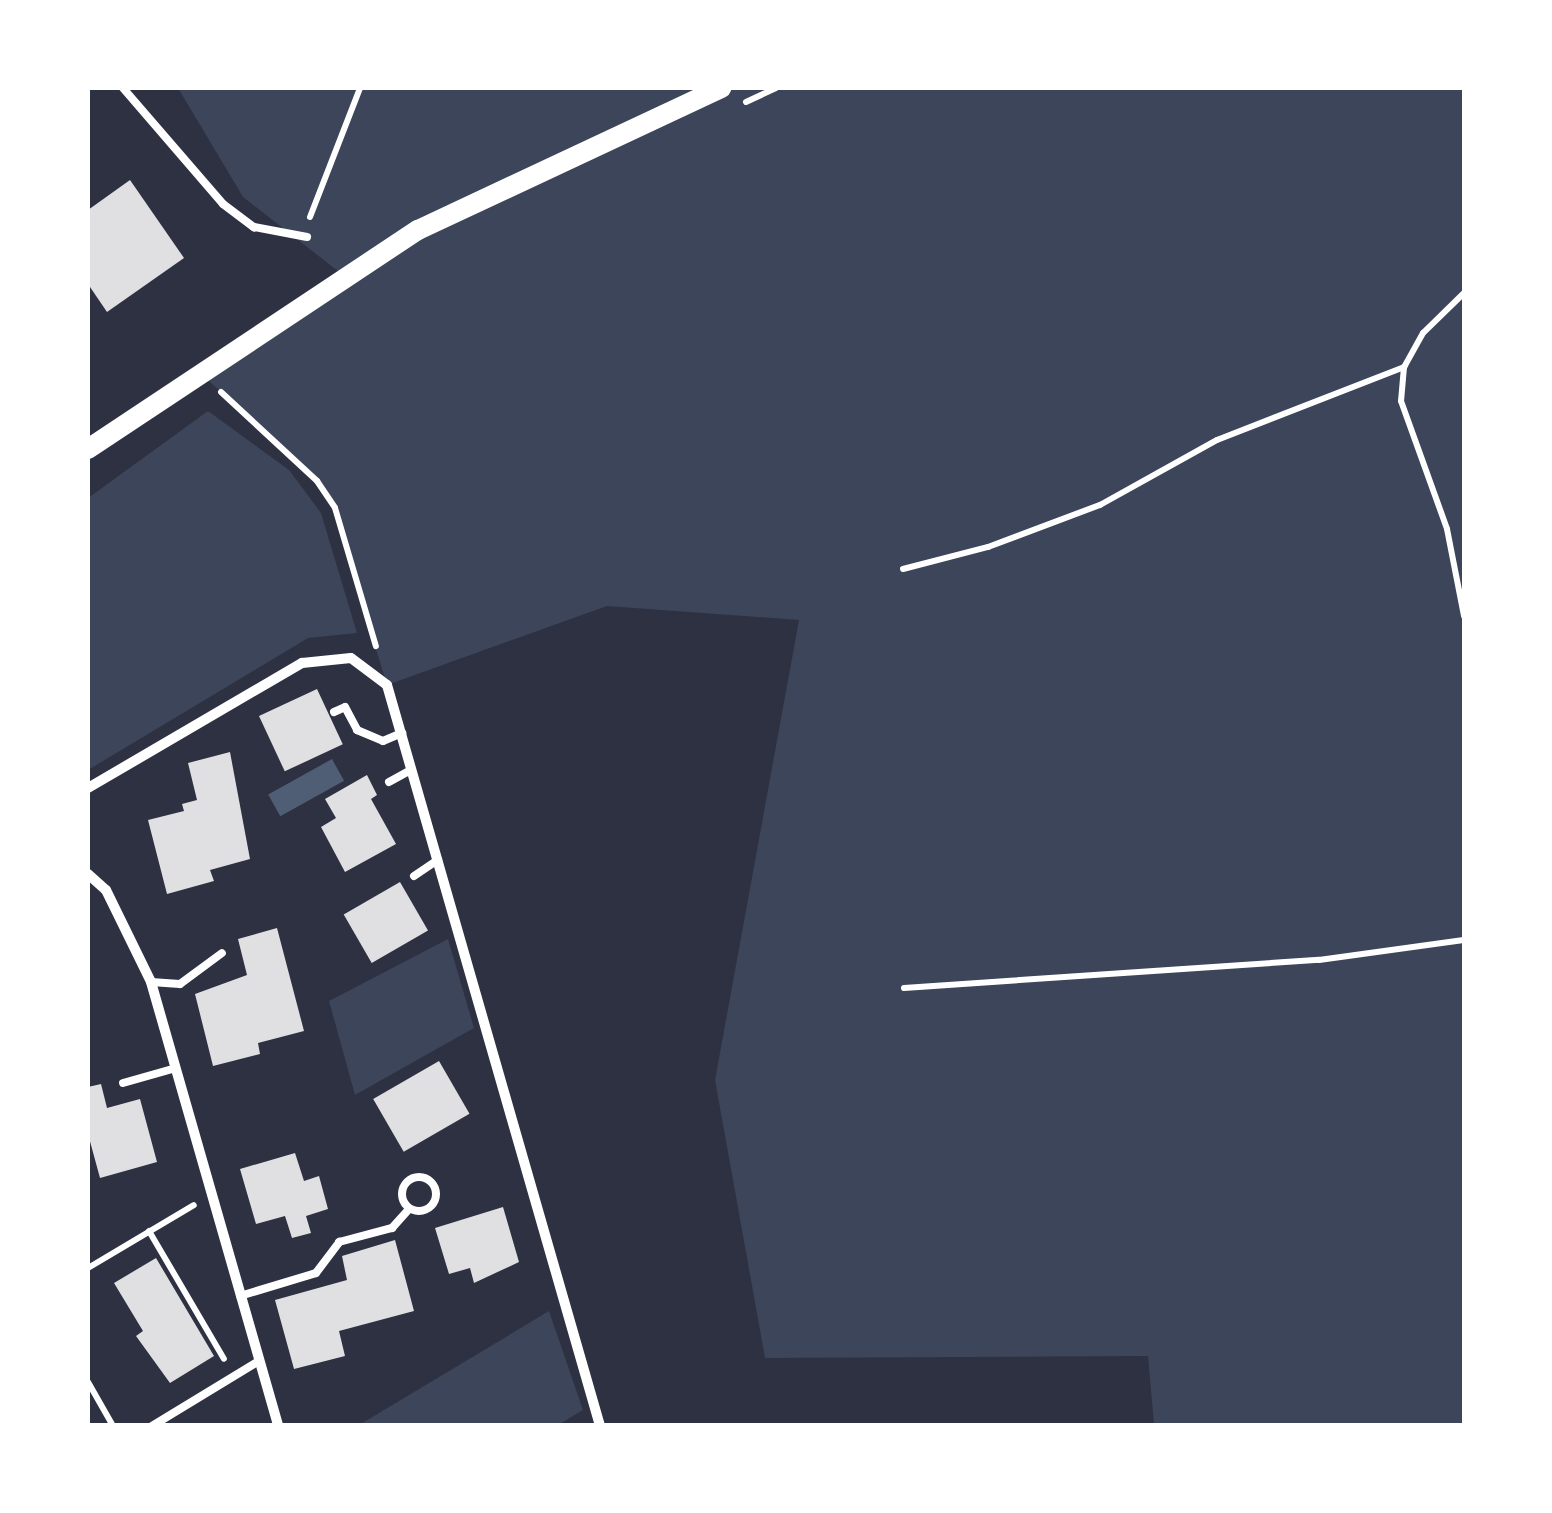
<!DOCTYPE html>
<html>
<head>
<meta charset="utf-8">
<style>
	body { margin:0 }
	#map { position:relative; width:1552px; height:1513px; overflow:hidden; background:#2d3142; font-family:"Golos Text",sans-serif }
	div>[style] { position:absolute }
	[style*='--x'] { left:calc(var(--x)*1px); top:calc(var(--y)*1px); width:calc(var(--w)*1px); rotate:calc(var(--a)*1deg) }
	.green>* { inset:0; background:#3c4559 }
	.water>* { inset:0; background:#4f5d75; transform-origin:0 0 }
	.building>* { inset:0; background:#e0e0e3; transform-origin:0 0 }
	.path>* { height:6px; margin:-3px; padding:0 3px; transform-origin:3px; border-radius:3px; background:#fff }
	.service>* { height:8px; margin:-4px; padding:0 4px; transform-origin:4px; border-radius:4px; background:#fff }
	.service>.ring { margin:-4px; padding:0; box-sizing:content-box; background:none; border:8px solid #fff; border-radius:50% }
	.minor>* { height:10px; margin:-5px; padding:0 5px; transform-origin:5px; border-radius:5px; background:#fff }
	.secondary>* { height:20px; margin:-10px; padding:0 10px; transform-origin:10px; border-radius:10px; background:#fff }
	span { translate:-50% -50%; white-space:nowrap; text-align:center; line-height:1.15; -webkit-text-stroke:10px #fff; paint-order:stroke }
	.frame { position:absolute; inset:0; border:90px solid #fff; pointer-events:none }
</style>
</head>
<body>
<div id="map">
	<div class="green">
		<div style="clip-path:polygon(178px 88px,1464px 88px,1464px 1425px,1154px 1425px,1148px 1356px,765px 1358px,715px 1080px,799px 620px,607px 606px,387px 685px,333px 510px,317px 481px,198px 371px,343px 275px,243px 197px)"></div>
		<div style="clip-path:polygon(208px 411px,289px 470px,321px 513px,357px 633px,308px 638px,88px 770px,88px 498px)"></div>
		<div style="clip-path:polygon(448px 939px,474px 1028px,355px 1095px,329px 1001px)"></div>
		<div style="clip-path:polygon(549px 1311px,583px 1410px,558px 1425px,359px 1425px)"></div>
	</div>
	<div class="water">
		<div style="left:332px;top:759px;width:25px;height:73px;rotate:61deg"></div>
	</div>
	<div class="building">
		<div style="clip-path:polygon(130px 180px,184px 258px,107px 312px,88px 284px,88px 210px)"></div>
		<div style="left:317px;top:689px;width:61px;height:64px;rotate:65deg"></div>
		<div style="clip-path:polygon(230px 752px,250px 859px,210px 870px,214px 881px,167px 894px,148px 820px,184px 811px,182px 804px,197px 800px,188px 763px)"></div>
		<div style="clip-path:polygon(367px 775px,377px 795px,371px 799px,396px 844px,345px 872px,321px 827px,336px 818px,325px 799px)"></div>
		<div style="left:400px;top:882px;width:56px;height:65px;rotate:60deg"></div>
		<div style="clip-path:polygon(277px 928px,304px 1031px,258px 1043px,260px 1054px,213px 1066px,195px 994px,247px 975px,238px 939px)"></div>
		<div style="left:439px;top:1061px;width:61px;height:76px;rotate:60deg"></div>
		<div style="clip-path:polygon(101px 1084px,107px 1108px,140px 1099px,157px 1162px,100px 1178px,88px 1134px,88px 1087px)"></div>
		<div style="clip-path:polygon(295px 1153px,304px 1181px,319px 1176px,328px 1209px,306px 1216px,311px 1233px,292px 1238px,285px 1216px,256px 1224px,240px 1169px)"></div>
		<div style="clip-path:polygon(503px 1207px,519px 1262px,474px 1283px,470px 1268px,449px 1274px,435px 1228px)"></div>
		<div style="clip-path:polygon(395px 1240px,414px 1311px,339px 1331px,345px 1356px,294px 1369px,275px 1300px,347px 1280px,342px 1256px)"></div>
		<div style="clip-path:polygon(156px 1258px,214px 1356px,170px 1383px,136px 1336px,143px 1331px,114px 1283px)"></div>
	</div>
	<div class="path">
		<div style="--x:746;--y:102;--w:33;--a:-25"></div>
		<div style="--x:310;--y:217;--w:138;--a:-68.8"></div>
		<div style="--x:1464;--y:293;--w:57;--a:135.7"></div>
		<div style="--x:1423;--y:333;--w:39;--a:119"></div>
		<div style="--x:1404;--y:367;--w:34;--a:95"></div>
		<div style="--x:1401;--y:401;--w:136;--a:70.2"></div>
		<div style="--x:1447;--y:529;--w:89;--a:78.9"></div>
		<div style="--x:221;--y:392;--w:131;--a:42.8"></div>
		<div style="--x:317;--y:481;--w:32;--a:56"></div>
		<div style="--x:335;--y:508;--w:144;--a:73.5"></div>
		<div style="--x:903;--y:569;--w:88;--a:-14.5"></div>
		<div style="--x:988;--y:547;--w:120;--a:-20.6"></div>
		<div style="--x:1100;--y:505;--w:134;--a:-29.1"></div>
		<div style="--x:1217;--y:440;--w:201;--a:-21.3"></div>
		<div style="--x:904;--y:988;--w:416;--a:-3.9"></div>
		<div style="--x:1319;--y:960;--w:146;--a:-7.9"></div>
		<div style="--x:149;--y:1231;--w:148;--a:59.6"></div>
		<div style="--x:88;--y:1268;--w:123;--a:-30.7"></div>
		<div style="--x:88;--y:1382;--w:51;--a:60.4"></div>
	</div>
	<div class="service">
		<div style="--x:123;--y:88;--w:153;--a:49.2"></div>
		<div style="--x:223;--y:204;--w:39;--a:37"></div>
		<div style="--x:254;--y:227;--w:54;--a:10.7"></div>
		<div style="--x:334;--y:712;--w:12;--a:-24"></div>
		<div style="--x:345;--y:707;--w:26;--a:62"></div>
		<div style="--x:357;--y:730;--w:28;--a:23"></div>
		<div style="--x:383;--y:741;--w:21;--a:-23"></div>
		<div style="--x:389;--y:782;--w:26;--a:-29"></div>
		<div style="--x:414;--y:876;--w:29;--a:-34"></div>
		<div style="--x:151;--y:982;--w:29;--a:4"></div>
		<div style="--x:180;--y:984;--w:52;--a:-36.4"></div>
		<div style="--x:123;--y:1083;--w:55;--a:-15.8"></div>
		<div class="ring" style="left:402px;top:1177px;width:26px;height:26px"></div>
		<div style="--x:240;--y:1296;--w:79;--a:-16.8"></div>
		<div style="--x:316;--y:1273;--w:39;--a:-53"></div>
		<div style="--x:339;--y:1242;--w:55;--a:-14.8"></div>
		<div style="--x:392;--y:1228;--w:25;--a:-48"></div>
		<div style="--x:152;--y:1426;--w:125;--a:-31.3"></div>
	</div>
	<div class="minor">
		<div style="--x:88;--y:788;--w:248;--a:-30.3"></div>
		<div style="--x:302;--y:663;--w:49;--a:-5.8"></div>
		<div style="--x:351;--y:658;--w:45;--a:36.9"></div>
		<div style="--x:387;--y:685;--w:771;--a:73.96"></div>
		<div style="--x:88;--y:874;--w:24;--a:42"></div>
		<div style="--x:106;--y:890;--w:102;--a:63.9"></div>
		<div style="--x:151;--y:982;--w:462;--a:74"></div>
	</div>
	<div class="secondary">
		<div style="--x:88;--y:449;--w:396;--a:-33.6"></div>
		<div style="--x:418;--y:230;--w:335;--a:-25.1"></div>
	</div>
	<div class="frame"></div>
</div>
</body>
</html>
